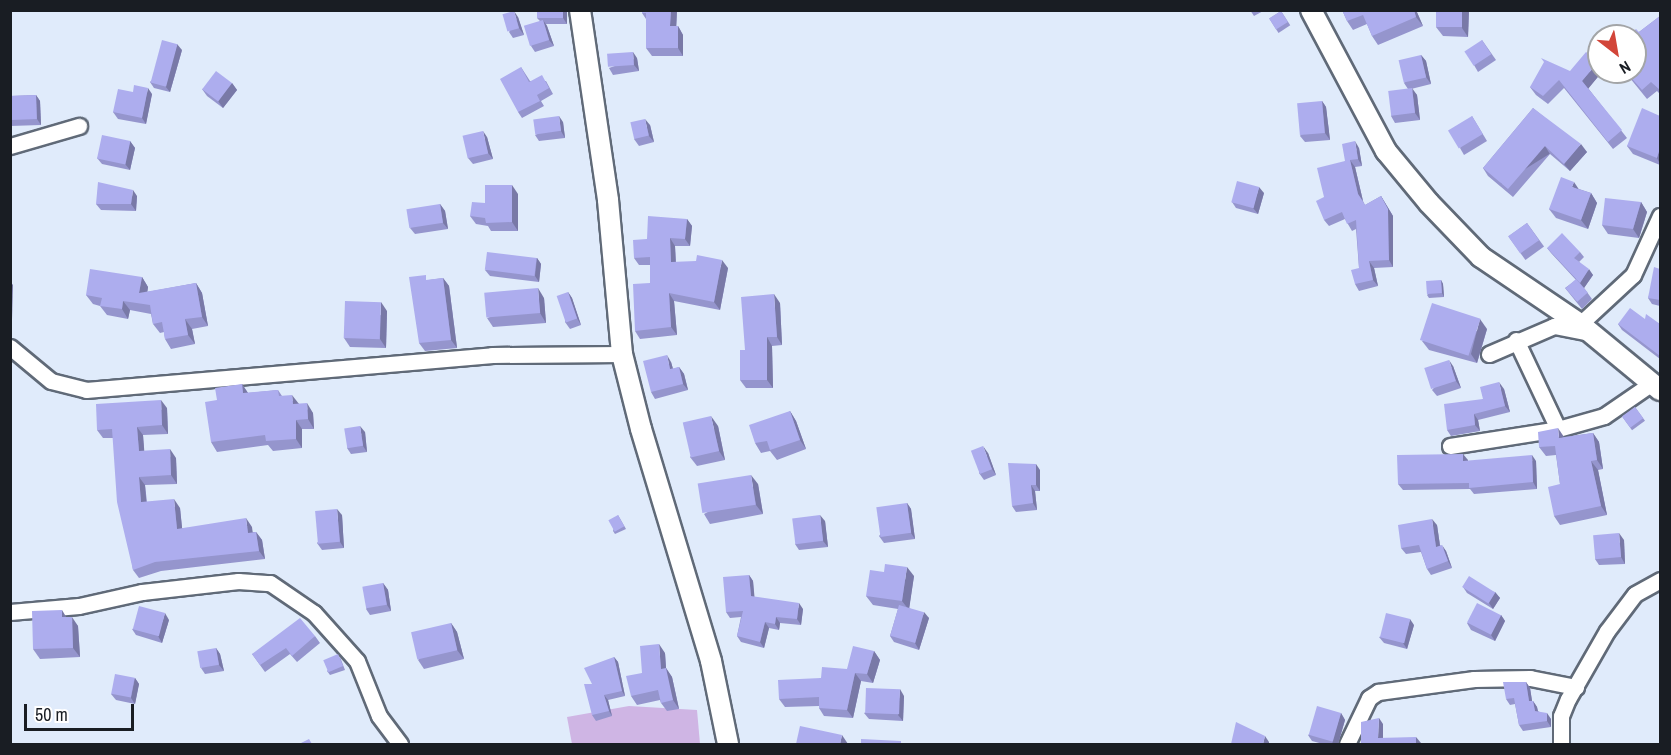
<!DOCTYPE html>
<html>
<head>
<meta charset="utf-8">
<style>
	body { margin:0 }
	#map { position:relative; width:1671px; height:755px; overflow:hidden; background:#e0ebfb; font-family:"Archivo Narrow",sans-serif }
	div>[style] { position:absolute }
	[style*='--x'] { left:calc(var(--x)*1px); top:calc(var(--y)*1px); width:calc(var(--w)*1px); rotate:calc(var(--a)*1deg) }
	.green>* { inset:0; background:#cfb5e4 }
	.roads { filter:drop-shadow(2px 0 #606a78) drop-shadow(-2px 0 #606a78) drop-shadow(0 2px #606a78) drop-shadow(0 -2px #606a78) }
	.minor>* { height:15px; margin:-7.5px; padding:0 7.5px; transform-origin:7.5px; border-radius:7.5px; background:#fff }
	.major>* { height:20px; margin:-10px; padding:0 10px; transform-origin:10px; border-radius:10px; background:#fff }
	.wall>* { inset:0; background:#9595cd; transform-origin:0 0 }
	.shaded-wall>* { inset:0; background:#7979a7; transform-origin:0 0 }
	.building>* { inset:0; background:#adadee; transform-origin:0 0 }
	span { translate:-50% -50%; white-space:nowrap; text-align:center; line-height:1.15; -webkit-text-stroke:4.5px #fff; paint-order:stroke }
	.frame { position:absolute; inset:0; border:12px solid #191d23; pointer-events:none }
	.north { position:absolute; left:1587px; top:24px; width:60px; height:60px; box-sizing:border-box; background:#fff; border:2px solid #a3a5a7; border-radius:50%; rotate:149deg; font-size:16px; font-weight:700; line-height:24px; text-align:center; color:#191d23 }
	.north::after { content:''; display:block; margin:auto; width:21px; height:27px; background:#d24539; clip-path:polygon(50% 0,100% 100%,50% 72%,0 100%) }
	.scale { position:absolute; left:24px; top:704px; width:110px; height:27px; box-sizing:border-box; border:3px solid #191d23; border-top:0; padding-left:8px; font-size:18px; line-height:21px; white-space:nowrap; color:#191d23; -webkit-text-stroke:4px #fff; paint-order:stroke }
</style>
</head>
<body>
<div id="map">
	<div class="green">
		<div style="clip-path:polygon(629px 706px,697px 710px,700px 744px,572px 744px,567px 717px)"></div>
	</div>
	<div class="roads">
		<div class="minor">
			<div style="--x:10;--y:146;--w:72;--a:-16.2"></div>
			<div style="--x:1580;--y:324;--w:72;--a:-42.8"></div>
			<div style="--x:1633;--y:275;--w:65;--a:-65.4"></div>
			<div style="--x:1516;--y:340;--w:98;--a:64.7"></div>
			<div style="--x:10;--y:347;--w:53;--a:39.7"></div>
			<div style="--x:51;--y:381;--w:36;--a:14"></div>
			<div style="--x:86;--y:390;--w:408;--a:-4.9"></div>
			<div style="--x:492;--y:355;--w:130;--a:-0.4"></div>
			<div style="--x:1489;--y:354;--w:71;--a:-23.3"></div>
			<div style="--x:1554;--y:326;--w:31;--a:11"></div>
			<div style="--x:1450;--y:446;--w:109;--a:-8.9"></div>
			<div style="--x:1558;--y:429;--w:48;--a:-15.8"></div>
			<div style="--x:1604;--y:416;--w:58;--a:-34.5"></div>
			<div style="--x:10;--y:612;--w:69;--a:-5"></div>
			<div style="--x:79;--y:606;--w:65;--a:-12.5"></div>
			<div style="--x:142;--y:592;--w:97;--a:-6.5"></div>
			<div style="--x:238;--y:581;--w:32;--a:4"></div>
			<div style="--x:270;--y:583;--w:53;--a:34.3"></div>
			<div style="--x:314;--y:613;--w:64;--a:48.1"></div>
			<div style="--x:357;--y:661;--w:59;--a:68.2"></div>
			<div style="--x:379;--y:716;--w:35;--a:53"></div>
			<div style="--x:1347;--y:744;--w:51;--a:-64.4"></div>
			<div style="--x:1369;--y:698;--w:11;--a:-34"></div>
			<div style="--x:1378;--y:692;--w:97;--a:-7.7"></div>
			<div style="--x:1474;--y:679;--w:56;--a:-1"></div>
			<div style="--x:1530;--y:678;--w:47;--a:11.1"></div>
			<div style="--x:1561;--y:744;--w:28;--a:-90"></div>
			<div style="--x:1561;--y:716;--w:18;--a:-68"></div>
			<div style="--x:1568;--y:699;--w:78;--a:-60.2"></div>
			<div style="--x:1607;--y:631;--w:46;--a:-52.9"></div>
			<div style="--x:1635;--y:594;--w:29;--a:-29"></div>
		</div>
		<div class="major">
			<div style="--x:580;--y:10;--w:192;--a:81.6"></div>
			<div style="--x:608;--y:200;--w:155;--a:84.8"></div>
			<div style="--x:622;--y:354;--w:77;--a:75.8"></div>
			<div style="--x:641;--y:429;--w:242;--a:73.2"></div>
			<div style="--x:711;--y:661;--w:85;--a:78.4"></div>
			<div style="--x:1311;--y:10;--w:160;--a:62"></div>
			<div style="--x:1386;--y:151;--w:67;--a:50.4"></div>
			<div style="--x:1429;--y:203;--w:75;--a:46.1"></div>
			<div style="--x:1481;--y:257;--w:120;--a:34.1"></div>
			<div style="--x:1580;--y:324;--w:104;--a:39.5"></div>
		</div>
	</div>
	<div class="wall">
		<div style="clip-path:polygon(567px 10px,567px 24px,546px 24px,547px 26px,554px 46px,535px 52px,531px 46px,540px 21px,537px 18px)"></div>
		<div style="clip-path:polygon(642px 10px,677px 10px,676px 26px,678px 26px,683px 35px,683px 56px,652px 56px,646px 48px,646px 19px,642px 13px)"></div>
		<div style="clip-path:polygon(1250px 10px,1265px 10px,1254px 16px)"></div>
		<div style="clip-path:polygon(1342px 10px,1416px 10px,1423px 26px,1378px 45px,1372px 36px,1367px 24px,1353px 30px,1347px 21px)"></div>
		<div style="clip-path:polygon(1436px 10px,1469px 10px,1468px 37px,1443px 36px,1436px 27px)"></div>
		<div style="left:1281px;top:11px;width:17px;height:14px;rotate:57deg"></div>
		<div style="clip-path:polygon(1660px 16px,1660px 94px,1657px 91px,1647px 99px,1625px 72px,1635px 72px,1639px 32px)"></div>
		<div style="clip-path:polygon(518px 17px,524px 35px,513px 38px,509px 32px)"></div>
		<div style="clip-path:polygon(1482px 40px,1496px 60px,1478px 72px,1474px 65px)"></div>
		<div style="clip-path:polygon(182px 50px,170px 92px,154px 88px,150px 82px)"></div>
		<div style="clip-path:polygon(1421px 55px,1426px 61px,1431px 84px,1411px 89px,1417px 95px,1420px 120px,1395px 123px,1391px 116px,1408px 89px,1404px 83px)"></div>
		<div style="clip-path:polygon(637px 58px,639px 71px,613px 75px,609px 68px)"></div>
		<div style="clip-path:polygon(521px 67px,530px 81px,546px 81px,553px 94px,541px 101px,544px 106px,522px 118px,518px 112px)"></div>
		<div style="clip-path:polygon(1570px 71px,1602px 72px,1588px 88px,1627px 138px,1613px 149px,1564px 88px,1548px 104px,1536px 95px,1530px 87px)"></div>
		<div style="clip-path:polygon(232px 83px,237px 90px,223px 108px,207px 96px,202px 89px)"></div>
		<div style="clip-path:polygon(133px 92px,152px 94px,146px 124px,118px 119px,113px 112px)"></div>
		<div style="clip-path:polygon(36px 95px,40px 101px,41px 125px,10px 126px,10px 96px)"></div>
		<div style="clip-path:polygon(1322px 101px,1326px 107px,1330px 140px,1305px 142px,1300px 136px)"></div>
		<div style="clip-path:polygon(1533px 108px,1587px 152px,1570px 171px,1550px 154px,1513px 197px,1488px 176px,1483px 168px)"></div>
		<div style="clip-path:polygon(1472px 116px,1487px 141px,1464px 155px,1460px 148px)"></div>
		<div style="clip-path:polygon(1660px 116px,1660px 165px,1633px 154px,1627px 146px)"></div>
		<div style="clip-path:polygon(563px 122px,565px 138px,539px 141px,535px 135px)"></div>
		<div style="clip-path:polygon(650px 125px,654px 142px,639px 146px,634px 139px)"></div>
		<div style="clip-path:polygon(487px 137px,493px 159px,473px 164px,468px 158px)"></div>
		<div style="clip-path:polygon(130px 141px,135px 148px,130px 170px,102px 164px,97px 158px)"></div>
		<div style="clip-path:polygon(1359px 148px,1362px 166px,1355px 167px,1363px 201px,1365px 205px,1381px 196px,1393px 216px,1393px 267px,1374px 268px,1378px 286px,1359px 291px,1355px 284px,1359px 268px,1356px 229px,1352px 231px,1345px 219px,1329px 226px,1324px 220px,1324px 197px,1345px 161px)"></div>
		<div style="clip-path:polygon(1579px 189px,1591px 193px,1597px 203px,1588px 229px,1556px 218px,1549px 209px)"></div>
		<div style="clip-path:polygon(1264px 193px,1258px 214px,1236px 208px,1232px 202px)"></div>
		<div style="clip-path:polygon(518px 194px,518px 231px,491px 231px,488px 226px,476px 224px,470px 216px,485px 203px)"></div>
		<div style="clip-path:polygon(137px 196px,136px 211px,101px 210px,96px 204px)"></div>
		<div style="clip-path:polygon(1641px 202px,1647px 212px,1639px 238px,1608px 234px,1602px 225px)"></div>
		<div style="clip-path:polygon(440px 204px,445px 211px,448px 229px,415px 234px,410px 228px)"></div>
		<div style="clip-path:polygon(687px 219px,692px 226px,690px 246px,675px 246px,676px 262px,728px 268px,720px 310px,674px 301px,677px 335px,640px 339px,635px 331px,650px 283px,650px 265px,639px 265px,634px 258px,647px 239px)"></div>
		<div style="left:1527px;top:223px;width:29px;height:23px;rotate:54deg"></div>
		<div style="clip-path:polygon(1547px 248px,1580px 252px,1584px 257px,1579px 262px,1593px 275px,1584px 288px,1592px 299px,1582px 309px,1565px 288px,1576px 280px,1551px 253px)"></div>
		<div style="clip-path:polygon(537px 258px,541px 264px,539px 282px,490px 276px,485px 270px)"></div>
		<div style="clip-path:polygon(1660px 269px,1660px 306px,1652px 304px,1648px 298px)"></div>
		<div style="clip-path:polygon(142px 277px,148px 287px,147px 292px,196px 283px,202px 293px,208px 326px,192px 329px,195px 344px,171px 349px,165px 339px,164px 332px,160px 333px,153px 324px,151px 314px,130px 310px,128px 319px,107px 315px,100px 306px,93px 304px,86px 295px)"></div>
		<div style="clip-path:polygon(443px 278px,449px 286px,457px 348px,425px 351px,419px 343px,429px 280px)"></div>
		<div style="clip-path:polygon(1441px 280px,1443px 284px,1444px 297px,1429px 298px,1427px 295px)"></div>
		<div style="clip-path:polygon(568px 292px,572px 298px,581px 325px,570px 329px,565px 322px)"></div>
		<div style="clip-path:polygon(544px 298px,546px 323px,493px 327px,487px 318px)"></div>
		<div style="clip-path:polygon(780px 303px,782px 345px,772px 346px,773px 388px,746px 388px,740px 380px,745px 350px)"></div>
		<div style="clip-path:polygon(387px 311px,386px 348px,350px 347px,344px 338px)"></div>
		<div style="clip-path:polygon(1645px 319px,1660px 324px,1660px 359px,1622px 330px,1618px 324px)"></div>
		<div style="clip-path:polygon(1487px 329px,1477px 363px,1429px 350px,1422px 341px)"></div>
		<div style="clip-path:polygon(671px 362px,673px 369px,679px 367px,684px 374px,688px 390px,655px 399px,651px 392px)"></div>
		<div style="clip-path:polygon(1453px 366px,1461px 388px,1437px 396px,1432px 390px)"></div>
		<div style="clip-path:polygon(242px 384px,248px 393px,278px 390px,282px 396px,299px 404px,313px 413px,314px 429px,302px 429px,302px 448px,273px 451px,268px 445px,217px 452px,211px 442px,217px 400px)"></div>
		<div style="clip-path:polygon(1504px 389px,1510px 412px,1478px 420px,1480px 431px,1451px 436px,1447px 430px,1483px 399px)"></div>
		<div style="left:1635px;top:407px;width:17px;height:16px;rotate:54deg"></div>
		<div style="clip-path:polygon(167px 408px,168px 434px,143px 435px,144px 451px,176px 458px,177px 484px,145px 485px,147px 502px,180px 508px,182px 528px,252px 527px,252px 532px,256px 532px,262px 540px,265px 559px,161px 571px,139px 578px,133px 570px,113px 438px,103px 438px,97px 430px)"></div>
		<div style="clip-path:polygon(790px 411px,796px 421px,806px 449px,777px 460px,770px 451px,761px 453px,755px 443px)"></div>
		<div style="clip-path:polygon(718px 426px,725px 460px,697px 466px,690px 457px)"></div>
		<div style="clip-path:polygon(365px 432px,367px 452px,351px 454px,347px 448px)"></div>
		<div style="clip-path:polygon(1593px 433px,1599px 442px,1603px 469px,1598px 470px,1607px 515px,1560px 525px,1554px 516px,1560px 484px,1556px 455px,1546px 456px,1539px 447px,1564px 437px)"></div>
		<div style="clip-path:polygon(988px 453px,996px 475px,984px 480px,979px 473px)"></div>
		<div style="clip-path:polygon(1468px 460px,1468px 461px,1536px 461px,1537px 489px,1474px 494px,1470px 489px,1403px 490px,1398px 484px)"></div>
		<div style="clip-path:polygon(1040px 470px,1040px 491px,1035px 491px,1037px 510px,1016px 512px,1012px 506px)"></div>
		<div style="clip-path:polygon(758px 484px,763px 514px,710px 524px,704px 514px)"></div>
		<div style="clip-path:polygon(907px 503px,911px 509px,915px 539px,884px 543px,879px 536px)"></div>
		<div style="clip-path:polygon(342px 515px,344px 548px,322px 550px,317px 543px)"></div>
		<div style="clip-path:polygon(618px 515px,626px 529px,615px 534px,613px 531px)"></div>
		<div style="clip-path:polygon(825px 521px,828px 547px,799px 550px,795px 544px)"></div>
		<div style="clip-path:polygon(1437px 525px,1440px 545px,1446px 551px,1452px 568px,1431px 575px,1427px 569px,1421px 552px,1406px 554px,1401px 548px)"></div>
		<div style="clip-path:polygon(1624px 540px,1625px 564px,1599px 565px,1595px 559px)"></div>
		<div style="clip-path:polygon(749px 575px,753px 581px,754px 597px,803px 609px,801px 625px,780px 623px,779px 630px,769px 628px,764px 648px,741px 642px,737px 636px,741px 617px,730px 618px,726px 612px)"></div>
		<div style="clip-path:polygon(914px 576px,909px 608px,929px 618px,919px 650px,894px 642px,890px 636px,898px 609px,873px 605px,866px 596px)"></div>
		<div style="clip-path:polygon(383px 583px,388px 590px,391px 611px,370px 615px,366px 609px)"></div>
		<div style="clip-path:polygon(1463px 587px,1495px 592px,1500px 598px,1493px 609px,1467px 593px)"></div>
		<div style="clip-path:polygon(1501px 615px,1505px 621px,1495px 641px,1471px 630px,1467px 623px)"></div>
		<div style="clip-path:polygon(67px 617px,78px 626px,80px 657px,40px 659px,33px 649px)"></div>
		<div style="clip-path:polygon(169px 620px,162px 643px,136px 635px,132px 629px)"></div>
		<div style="clip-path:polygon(451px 623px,457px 632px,464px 659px,424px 669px,418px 660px)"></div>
		<div style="clip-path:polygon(1414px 625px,1407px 649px,1384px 643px,1379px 637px)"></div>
		<div style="clip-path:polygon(315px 636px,320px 643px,297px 662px,290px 654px,265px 672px,252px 654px)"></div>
		<div style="clip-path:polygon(216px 648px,220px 654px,224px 671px,205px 674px,201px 668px)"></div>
		<div style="clip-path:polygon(874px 651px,880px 660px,873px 683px,861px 681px,853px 718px,824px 716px,819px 708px,819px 706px,785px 707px,779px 699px,821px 678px,847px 669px)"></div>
		<div style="clip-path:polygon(665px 653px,666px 668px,672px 677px,679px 709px,667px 711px,661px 703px,660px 700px,637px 705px,631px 696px,642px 673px)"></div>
		<div style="clip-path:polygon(340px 657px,345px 670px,330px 675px,327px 671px)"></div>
		<div style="clip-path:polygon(614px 657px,618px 662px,625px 696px,608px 700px,612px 716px,596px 721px,592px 715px,592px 684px)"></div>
		<div style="clip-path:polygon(135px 678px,139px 684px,135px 704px,116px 700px,111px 694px)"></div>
		<div style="clip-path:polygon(1526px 682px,1530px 688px,1532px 701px,1533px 701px,1537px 707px,1538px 711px,1551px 719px,1551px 727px,1523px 731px,1519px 725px,1515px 704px,1510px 705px,1506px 699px)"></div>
		<div style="clip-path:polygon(904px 696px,903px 721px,869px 719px,864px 713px)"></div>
		<div style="clip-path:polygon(1341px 713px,1345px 720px,1338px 744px,1323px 744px,1312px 741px,1308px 735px)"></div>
	</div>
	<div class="shaded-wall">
		<div style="clip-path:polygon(563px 10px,567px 10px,567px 24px,563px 18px)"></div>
		<div style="clip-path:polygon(671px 10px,677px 10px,676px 35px,670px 26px)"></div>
		<div style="clip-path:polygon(1414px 10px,1416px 10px,1423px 26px,1416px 17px)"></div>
		<div style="clip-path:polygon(1462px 10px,1469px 10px,1468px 37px,1462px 28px)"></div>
		<div style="clip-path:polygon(514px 11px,518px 17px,524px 35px,519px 28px)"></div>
		<div style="clip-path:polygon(543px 20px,547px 26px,554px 46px,549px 40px)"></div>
		<div style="clip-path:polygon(678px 26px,683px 35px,683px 56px,678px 48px)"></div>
		<div style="clip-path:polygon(177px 44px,182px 50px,170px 92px,165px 86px)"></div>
		<div style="clip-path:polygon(633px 52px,637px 58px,639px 71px,634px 65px)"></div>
		<div style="clip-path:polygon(1421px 55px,1426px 61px,1431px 84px,1426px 77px)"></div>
		<div style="clip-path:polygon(1598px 62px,1599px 72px,1602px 72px,1588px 89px,1582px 81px)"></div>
		<div style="clip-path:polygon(232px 83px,237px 90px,223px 108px,218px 101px)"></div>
		<div style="clip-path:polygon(148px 88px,152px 94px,146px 124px,142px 118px)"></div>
		<div style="clip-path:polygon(1412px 88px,1417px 95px,1420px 120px,1415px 113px)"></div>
		<div style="clip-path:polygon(36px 95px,40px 101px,41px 125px,37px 119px)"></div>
		<div style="clip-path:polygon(1322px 101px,1326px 107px,1330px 140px,1325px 133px)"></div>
		<div style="clip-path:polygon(559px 116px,563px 122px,565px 138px,561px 131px)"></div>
		<div style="clip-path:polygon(645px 119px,650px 125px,654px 142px,649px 136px)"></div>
		<div style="clip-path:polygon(483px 131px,487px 137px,493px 159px,488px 153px)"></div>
		<div style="clip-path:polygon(130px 141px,135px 148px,130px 170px,125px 164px)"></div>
		<div style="clip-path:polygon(1355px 141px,1359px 148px,1362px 166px,1358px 159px)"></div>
		<div style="clip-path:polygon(1581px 144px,1587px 152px,1570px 171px,1564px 164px)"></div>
		<div style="left:1545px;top:146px;width:9px;height:57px;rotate:58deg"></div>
		<div style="clip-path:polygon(1660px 148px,1660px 164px,1657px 158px)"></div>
		<div style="clip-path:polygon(1350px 160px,1355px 167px,1363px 201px,1358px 194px)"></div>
		<div style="clip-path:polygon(1574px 182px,1580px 191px,1572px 187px)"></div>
		<div style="clip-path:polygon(512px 185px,518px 194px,518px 231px,512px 222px)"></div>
		<div style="clip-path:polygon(1259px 187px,1264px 193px,1258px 214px,1253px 208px)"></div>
		<div style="clip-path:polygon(133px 190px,137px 196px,136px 211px,131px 204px)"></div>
		<div style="clip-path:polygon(1591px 193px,1597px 203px,1588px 229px,1581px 220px)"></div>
		<div style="clip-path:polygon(1381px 196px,1393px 216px,1393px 267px,1389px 260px)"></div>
		<div style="clip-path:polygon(1641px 202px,1647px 212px,1639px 238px,1633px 229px)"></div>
		<div style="clip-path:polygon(440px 204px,445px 211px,448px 229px,443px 223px)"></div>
		<div style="clip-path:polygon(687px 219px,692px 226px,690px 246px,685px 239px)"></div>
		<div style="clip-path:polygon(670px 238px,675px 246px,676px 269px,671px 262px)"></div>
		<div style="clip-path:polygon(537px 258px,541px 264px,539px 282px,535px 276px)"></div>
		<div style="clip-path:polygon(722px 260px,728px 268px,720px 310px,714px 302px)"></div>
		<div style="clip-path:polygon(1369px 261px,1374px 268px,1378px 286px,1373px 280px)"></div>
		<div style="clip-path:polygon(1589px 269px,1593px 275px,1584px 288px,1580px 283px)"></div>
		<div style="clip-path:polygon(142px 277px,148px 287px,146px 303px,139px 293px)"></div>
		<div style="clip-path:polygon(443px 278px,449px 286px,457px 348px,451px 340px)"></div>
		<div style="clip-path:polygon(1441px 280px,1443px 284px,1444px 297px,1442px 293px)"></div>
		<div style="clip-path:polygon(10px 281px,13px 285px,12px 320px,10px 319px)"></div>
		<div style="clip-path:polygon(196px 283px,202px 293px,208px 326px,202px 317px)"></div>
		<div style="clip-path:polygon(538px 288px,544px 298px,546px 323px,540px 313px)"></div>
		<div style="clip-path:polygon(568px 292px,572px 298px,581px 325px,577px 318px)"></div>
		<div style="clip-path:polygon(669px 293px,674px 301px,677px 335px,671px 327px)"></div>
		<div style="clip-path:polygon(774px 294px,780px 303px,782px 345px,777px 337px)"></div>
		<div style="clip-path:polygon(123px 301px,130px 310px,128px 319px,122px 309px)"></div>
		<div style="clip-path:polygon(381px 302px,387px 311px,386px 348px,380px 339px)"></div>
		<div style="clip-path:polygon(185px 319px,192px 329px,195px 344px,188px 335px)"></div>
		<div style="clip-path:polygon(1480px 319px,1487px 329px,1477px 363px,1471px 354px)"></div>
		<div style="clip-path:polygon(767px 337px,772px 346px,773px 388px,767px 380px)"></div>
		<div style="clip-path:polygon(667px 355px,671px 362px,675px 376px,670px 369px)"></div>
		<div style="clip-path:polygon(1449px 360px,1453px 366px,1461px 388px,1456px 381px)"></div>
		<div style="clip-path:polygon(679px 367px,684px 374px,688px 390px,683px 384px)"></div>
		<div style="clip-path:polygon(1499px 382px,1504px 389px,1510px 412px,1505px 406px)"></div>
		<div style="clip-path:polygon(242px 384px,248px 393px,243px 393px)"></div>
		<div style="clip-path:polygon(292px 395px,299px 404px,293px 404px)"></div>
		<div style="clip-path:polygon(161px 400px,167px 408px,168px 434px,162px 425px)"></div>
		<div style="clip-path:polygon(307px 403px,313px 413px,314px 429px,308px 419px)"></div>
		<div style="clip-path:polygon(790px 411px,796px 421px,806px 449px,800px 440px)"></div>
		<div style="clip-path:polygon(1474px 414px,1478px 420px,1480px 431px,1475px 425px)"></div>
		<div style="clip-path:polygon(711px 416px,718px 426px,725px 460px,719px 451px)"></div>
		<div style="clip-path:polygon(296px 420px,302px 429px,302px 448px,296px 439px)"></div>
		<div style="clip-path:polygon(360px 426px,365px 432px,367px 452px,363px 446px)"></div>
		<div style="clip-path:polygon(137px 427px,143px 435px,145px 460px,139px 451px)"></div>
		<div style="clip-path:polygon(1558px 428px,1564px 437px,1559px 438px)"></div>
		<div style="clip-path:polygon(1593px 433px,1599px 442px,1603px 469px,1597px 460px)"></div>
		<div style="clip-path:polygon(983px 446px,988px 453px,996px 475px,992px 469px)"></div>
		<div style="clip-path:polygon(170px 449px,176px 458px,177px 484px,171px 475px)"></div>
		<div style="clip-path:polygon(1463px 454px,1468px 460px,1468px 468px,1463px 461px)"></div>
		<div style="clip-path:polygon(1532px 455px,1536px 461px,1537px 489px,1533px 482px)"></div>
		<div style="clip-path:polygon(1591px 461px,1598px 470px,1607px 515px,1601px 506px)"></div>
		<div style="clip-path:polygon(1036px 464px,1040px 470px,1040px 491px,1036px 485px)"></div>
		<div style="clip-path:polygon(751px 475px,758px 484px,763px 514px,756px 505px)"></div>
		<div style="clip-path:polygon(139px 477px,145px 485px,147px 511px,141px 502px)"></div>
		<div style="clip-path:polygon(1031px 485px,1035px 491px,1037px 510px,1033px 503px)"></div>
		<div style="clip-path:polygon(174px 499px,180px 508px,183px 537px,177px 529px)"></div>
		<div style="clip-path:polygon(907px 503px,911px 509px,915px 539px,911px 533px)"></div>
		<div style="clip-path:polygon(337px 509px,342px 515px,344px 548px,340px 542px)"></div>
		<div style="clip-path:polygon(820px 515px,825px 521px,828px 547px,823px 541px)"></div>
		<div style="clip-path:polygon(246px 518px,252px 527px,254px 542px,248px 533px)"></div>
		<div style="clip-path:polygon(1432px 519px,1437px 525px,1441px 553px,1436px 547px)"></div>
		<div style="clip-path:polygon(256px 532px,262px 540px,265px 559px,259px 551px)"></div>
		<div style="clip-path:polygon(1619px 533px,1624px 540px,1625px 564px,1621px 557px)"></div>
		<div style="clip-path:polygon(1442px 545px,1446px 551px,1452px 568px,1448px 561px)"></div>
		<div style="clip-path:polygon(907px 567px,914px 576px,909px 610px,902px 601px)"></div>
		<div style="clip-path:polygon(749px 575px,753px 581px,755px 602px,751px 596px)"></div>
		<div style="clip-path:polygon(383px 583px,388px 590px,391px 611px,387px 605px)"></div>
		<div style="clip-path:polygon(1495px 592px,1500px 598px,1493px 609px,1489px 603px)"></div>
		<div style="clip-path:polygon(799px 603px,803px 609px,801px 625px,797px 619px)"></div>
		<div style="clip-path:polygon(62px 610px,68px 620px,62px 617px)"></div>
		<div style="clip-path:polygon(924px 612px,929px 618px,919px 650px,915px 643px)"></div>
		<div style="clip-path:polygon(165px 613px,169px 620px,162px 643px,158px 636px)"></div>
		<div style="clip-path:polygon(1501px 615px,1505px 621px,1495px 641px,1491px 635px)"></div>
		<div style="clip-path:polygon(72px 617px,78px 626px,80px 657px,73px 648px)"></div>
		<div style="clip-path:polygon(776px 617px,780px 623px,779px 630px,775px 624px)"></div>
		<div style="clip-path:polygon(1410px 619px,1414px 625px,1407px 649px,1403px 643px)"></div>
		<div style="clip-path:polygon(765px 622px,769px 628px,764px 648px,760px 642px)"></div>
		<div style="clip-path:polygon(451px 623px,457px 632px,464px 659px,457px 650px)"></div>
		<div style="clip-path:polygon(659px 644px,665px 653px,666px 668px,672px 677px,679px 709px,673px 700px,661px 669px)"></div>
		<div style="clip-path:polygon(216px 648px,220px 654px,224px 671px,219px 665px)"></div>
		<div style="clip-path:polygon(874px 651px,880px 660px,873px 683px,867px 674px)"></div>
		<div style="clip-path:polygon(614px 657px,618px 662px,625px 696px,622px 691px)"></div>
		<div style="clip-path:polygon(855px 673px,861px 681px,853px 718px,847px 710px)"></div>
		<div style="clip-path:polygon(135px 678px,139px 684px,135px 704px,131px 698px)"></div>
		<div style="clip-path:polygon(1526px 682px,1530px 688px,1533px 707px,1529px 701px)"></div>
		<div style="clip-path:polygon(900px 689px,904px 696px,903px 721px,898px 715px)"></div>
		<div style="clip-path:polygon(604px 695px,608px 700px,612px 716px,609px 711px)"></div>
		<div style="clip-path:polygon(1533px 701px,1537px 707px,1539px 717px,1535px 711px)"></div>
		<div style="clip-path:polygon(1341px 713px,1345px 720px,1338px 744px,1334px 744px,1332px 742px)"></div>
		<div style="clip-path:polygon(1547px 713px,1551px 719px,1551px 727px,1547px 721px)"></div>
		<div style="clip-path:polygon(1379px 718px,1383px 724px,1383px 744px,1378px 738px)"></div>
		<div style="clip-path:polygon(842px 735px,848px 744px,840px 744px)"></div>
		<div style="clip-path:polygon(1265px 736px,1269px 742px,1269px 744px,1263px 744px)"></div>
		<div style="clip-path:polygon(1416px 737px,1421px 743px,1421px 744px,1416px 744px)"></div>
	</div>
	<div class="building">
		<div style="left:537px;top:10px;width:26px;height:8px"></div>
		<div style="clip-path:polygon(642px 10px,671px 10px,670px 26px,678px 26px,678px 48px,646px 48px,646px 13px,642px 13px)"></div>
		<div style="clip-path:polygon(1342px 10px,1414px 10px,1416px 17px,1372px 36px,1363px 15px,1347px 21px)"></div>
		<div style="left:1436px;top:10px;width:26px;height:17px"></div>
		<div style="left:514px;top:11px;width:18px;height:12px;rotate:74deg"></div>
		<div style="left:1281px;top:11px;width:13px;height:14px;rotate:58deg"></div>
		<div style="clip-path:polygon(1660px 16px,1660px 90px,1651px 82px,1642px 90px,1626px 72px,1635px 72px,1635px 36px,1628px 36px,1636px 29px,1639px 32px)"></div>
		<div style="left:543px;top:20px;width:21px;height:20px;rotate:73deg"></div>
		<div style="left:162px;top:40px;width:16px;height:44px;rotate:15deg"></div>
		<div style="left:1482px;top:40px;width:17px;height:21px;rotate:57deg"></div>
		<div style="left:633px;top:52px;width:13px;height:26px;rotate:86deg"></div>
		<div style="clip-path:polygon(1586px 52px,1598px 62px,1582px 81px,1622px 130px,1608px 142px,1559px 80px,1543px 96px,1530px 87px,1544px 62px,1541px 58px,1570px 71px)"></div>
		<div style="left:1421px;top:55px;width:23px;height:23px;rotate:77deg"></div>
		<div style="clip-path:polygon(521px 67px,529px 82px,542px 75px,549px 88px,537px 95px,540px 101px,518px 112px,500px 79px)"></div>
		<div style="left:216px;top:71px;width:20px;height:23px;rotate:37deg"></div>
		<div style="clip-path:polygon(134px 85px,148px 88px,142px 118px,113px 112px,118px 89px,133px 92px)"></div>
		<div style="left:1412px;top:88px;width:25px;height:24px;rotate:83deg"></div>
		<div style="left:36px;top:95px;width:24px;height:26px;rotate:88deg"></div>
		<div style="left:1322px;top:101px;width:32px;height:25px;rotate:85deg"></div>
		<div style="clip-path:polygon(1533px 108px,1581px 144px,1564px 164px,1545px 146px,1508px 189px,1483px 168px)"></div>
		<div style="clip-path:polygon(1642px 108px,1660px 116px,1660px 148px,1657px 158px,1627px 146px)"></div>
		<div style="left:559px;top:116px;width:15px;height:26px;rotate:82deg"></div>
		<div style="left:1472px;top:116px;width:21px;height:28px;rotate:59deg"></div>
		<div style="left:645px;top:119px;width:17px;height:15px;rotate:77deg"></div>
		<div style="left:483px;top:131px;width:23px;height:21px;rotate:77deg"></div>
		<div style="left:102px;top:135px;width:29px;height:24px;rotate:12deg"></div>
		<div style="clip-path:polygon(1355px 141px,1358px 159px,1350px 160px,1358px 194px,1365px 205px,1381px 196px,1388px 209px,1389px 260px,1369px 261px,1373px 280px,1355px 284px,1351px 270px,1359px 268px,1356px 220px,1347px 224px,1342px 212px,1324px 220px,1316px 201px,1324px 197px,1317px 168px,1345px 161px,1342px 144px)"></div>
		<div style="clip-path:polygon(1561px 177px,1574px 182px,1572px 187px,1591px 193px,1581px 220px,1549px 209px)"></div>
		<div style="left:1237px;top:181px;width:23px;height:22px;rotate:15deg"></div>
		<div style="clip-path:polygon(98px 182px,133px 190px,131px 204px,96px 204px)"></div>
		<div style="clip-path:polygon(485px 185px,512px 185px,512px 222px,486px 223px,485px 218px,470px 216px,472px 202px,485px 203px)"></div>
		<div style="clip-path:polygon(1605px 198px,1641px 202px,1633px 229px,1602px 225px)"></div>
		<div style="left:440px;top:204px;width:19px;height:34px;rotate:81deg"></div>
		<div style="clip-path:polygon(648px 216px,687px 219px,685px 239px,670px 238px,671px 262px,696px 261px,697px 255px,722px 260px,714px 302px,669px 293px,671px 327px,635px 331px,633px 284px,650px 283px,650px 257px,634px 258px,633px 240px,647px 239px)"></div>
		<div style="left:1527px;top:223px;width:21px;height:23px;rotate:55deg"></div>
		<div style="clip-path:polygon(1562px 233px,1580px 252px,1574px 258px,1589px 269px,1580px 283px,1547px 248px)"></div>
		<div style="left:487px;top:252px;width:50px;height:18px;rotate:7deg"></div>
		<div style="clip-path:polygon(1654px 267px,1660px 269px,1660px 300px,1648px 298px)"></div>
		<div style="clip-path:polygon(90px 269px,142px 277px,139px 293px,196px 283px,202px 317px,185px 319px,188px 335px,165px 339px,162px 322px,153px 324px,150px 305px,123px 301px,122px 309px,100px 306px,102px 298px,86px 295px)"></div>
		<div style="clip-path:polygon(426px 275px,426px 280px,443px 278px,451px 340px,419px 343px,409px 277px)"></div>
		<div style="left:1576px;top:279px;width:18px;height:14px;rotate:49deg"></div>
		<div style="left:1441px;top:280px;width:13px;height:15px;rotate:86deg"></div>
		<div style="left:538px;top:288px;width:25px;height:54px;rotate:85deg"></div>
		<div style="left:568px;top:292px;width:28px;height:12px;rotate:71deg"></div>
		<div style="clip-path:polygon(774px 294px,777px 337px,767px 337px,767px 380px,740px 380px,740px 350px,745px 350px,741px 297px)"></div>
		<div style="left:345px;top:301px;width:36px;height:37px;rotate:2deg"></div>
		<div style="left:1432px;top:303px;width:51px;height:39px;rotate:18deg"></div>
		<div style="clip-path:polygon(1630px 308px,1645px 319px,1646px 314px,1660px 324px,1660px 356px,1618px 324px)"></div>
		<div style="clip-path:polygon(667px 355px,670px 369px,679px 367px,683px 384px,651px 392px,643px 361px)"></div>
		<div style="left:1449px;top:360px;width:22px;height:26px;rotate:72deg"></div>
		<div style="clip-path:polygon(1499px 382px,1505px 406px,1474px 414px,1475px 425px,1447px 430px,1444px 404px,1483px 399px,1480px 387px)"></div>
		<div style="clip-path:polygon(242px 384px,243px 393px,278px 390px,279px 396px,292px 395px,293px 404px,307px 403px,308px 419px,296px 420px,296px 439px,266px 441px,265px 435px,211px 442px,205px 402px,217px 400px,215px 388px)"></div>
		<div style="clip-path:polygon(161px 400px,162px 425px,137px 427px,139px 451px,170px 449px,171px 475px,139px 477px,141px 502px,174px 499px,177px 529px,246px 518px,248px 533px,256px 532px,259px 551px,155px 562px,133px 570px,117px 502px,112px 429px,97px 430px,96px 404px)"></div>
		<div style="left:1635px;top:407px;width:14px;height:16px;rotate:54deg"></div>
		<div style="clip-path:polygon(790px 411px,800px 440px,770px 450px,767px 441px,755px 443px,749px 425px)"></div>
		<div style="left:711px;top:416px;width:36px;height:29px;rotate:77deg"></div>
		<div style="left:360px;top:426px;width:20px;height:16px;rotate:81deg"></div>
		<div style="clip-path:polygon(1558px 428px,1559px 438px,1593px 433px,1597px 460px,1591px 461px,1601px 506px,1554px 516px,1548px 487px,1560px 484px,1555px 446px,1539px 447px,1538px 432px)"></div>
		<div style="left:983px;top:446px;width:25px;height:13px;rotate:69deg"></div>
		<div style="clip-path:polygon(1463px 454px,1463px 461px,1532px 455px,1533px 482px,1469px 488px,1469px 483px,1398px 484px,1397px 455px)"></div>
		<div style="clip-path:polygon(1008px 463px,1036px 464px,1036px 485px,1031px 485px,1033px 503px,1012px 506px)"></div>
		<div style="left:751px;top:475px;width:30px;height:54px;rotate:81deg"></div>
		<div style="left:907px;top:503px;width:30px;height:31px;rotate:82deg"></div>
		<div style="left:337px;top:509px;width:33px;height:22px;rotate:85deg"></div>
		<div style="left:618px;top:515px;width:13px;height:11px;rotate:61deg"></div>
		<div style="left:820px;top:515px;width:26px;height:28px;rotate:83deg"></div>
		<div style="clip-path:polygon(1432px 519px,1436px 547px,1442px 545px,1448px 561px,1427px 569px,1419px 545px,1401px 548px,1398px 525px)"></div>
		<div style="left:1619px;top:533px;width:24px;height:26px;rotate:85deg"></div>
		<div style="clip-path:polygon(885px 564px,907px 567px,902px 601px,866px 596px,870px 570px,884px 572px)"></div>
		<div style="clip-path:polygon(749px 575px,751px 596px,799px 603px,797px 619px,776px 617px,775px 624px,765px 622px,760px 642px,737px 636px,743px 611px,726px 612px,723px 577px)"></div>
		<div style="left:1469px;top:576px;width:31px;height:13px;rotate:32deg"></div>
		<div style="left:383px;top:583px;width:22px;height:21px;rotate:80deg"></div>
		<div style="left:1477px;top:603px;width:27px;height:22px;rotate:27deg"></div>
		<div style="left:899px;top:605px;width:26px;height:32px;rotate:16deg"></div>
		<div style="left:139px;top:606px;width:27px;height:24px;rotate:15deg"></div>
		<div style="clip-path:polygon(62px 610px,62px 617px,72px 617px,73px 648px,33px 649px,32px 611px)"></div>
		<div style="left:1386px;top:613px;width:25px;height:25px;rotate:14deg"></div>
		<div style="clip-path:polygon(300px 618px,315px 636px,292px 656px,286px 648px,260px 665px,252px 654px)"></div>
		<div style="left:451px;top:623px;width:28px;height:41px;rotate:77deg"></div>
		<div style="clip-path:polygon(659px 644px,661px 669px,666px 668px,673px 700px,661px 703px,658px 690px,631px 696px,626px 676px,642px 673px,640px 646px)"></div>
		<div style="clip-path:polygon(853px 646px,874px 651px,867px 674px,855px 673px,847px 710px,819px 708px,819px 697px,779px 699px,778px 680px,821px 678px,822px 667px,847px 669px)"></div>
		<div style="left:216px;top:648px;width:17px;height:19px;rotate:80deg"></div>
		<div style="left:338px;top:654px;width:13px;height:16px;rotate:67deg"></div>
		<div style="clip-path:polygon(614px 657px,622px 691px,604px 695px,609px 711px,592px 715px,584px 684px,592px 684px,584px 668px)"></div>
		<div style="left:115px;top:674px;width:20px;height:20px;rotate:11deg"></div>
		<div style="clip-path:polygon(1503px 682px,1526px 682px,1529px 701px,1533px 701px,1535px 711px,1547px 713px,1547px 721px,1519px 725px,1514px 698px,1506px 699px)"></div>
		<div style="left:866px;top:688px;width:34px;height:25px;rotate:2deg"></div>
		<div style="left:1317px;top:706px;width:25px;height:30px;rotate:16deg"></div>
		<div style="clip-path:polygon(1379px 718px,1378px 738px,1416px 737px,1416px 744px,1361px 744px,1361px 722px)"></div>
		<div style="clip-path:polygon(1236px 722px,1265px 736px,1263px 744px,1231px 744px)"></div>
		<div style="clip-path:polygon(800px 726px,842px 735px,840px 744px,796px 744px)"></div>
		<div style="clip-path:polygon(309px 739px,312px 744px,299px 744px)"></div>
		<div style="clip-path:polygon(861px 739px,901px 741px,901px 744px,861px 744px)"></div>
	</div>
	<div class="frame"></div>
	<div class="north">N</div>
	<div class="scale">50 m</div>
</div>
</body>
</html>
